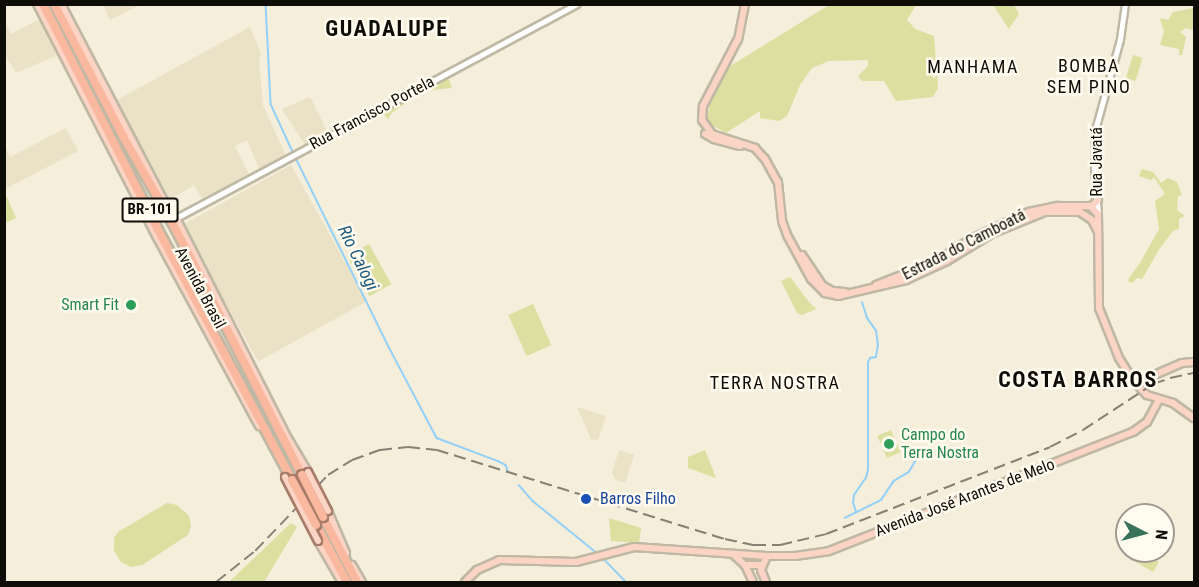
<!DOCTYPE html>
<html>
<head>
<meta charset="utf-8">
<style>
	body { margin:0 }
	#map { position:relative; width:1199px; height:587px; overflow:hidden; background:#f4eeda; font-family:"Roboto Condensed",sans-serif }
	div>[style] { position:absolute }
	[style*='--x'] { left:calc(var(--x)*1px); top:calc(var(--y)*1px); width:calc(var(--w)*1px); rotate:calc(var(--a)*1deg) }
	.built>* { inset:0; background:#eae1c6; transform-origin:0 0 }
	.green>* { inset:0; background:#dbdf9f; transform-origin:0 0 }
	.stream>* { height:1.5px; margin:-0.75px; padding:0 0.75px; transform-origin:0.75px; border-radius:0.75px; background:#93d0f9 }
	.roads { filter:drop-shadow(2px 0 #beb8a4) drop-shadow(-2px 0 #beb8a4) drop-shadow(0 2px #beb8a4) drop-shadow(0 -2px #beb8a4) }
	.minor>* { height:5px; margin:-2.5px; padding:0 2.5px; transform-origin:2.5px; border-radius:2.5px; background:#fff }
	.major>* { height:6px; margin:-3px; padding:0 3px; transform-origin:3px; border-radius:3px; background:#fcd4c5 }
	.highway>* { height:8px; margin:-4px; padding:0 4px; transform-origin:4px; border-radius:4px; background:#fab89f }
	.rail>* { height:1.5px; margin-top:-0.75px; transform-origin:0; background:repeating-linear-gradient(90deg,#858173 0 12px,transparent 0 18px) }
	.bridges { filter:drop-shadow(2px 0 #a77c69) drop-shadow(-2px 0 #a77c69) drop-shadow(0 2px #a77c69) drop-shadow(0 -2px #a77c69) }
	.major-bridge>* { height:6px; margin:-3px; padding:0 3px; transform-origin:3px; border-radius:3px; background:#fcd4c5 }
	.highway-bridge>* { height:8px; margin:-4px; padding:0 4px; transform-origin:4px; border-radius:4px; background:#fab89f }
	.dots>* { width:16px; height:16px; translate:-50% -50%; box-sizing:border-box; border:3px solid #fffbef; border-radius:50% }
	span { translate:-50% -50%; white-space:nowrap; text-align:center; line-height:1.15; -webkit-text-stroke:5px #fffbef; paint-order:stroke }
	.shield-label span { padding:2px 4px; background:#fffbef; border:2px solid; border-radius:4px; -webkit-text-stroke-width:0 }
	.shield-label { font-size:15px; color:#0e0c06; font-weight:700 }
	.street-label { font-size:16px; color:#0e0c06 }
	.leisure-label { font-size:16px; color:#27864d }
	.right { translate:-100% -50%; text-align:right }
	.left { translate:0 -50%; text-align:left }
	.transit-label { font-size:16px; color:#164399 }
	.neighbourhood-label { font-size:18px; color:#0e0c06; letter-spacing:1.5px }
	.water-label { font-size:18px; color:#235d7f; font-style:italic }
	.district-label { font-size:22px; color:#0e0c06; font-weight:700; letter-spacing:1.5px }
	.frame { position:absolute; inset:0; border:6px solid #0e0c06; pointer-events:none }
	.north { position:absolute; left:1115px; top:503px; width:60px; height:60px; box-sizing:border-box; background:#fffbef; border:2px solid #9f9b92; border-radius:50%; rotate:96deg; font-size:16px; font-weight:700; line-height:24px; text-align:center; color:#0e0c06 }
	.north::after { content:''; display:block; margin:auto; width:21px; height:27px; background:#38725a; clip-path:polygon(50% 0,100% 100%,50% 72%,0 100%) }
</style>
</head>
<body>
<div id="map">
	<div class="built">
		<div style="clip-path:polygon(103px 5px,140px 5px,110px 20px)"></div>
		<div style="clip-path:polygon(40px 19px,58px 55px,16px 73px,5px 55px,5px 21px,11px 34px)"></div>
		<div style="clip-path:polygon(250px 27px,261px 53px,259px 60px,263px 105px,286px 156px,260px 170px,247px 140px,235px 146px,250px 176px,202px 198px,194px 185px,169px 200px,117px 100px)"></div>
		<div style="clip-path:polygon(310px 97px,328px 133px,305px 145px,282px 109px)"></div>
		<div style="clip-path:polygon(66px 128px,78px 151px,5px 189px,5px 146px,10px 157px)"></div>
		<div style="left:291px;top:165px;width:156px;height:124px;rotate:61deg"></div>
		<div style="clip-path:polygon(577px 407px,606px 416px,598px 440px,591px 439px)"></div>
		<div style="clip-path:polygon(619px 450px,634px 455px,625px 483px,616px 480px,612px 473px)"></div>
	</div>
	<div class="green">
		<div style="clip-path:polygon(829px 5px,916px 5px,907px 20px,915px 29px,934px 36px,938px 88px,933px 97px,896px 101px,884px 81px,862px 81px,858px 76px,868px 66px,868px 60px,829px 61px,812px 68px,800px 85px,787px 116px,779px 121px,760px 118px,760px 111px,726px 133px,710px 124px,707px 120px,710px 103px,727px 68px)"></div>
		<div style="clip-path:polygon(993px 5px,1014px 5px,1019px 14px,1009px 29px)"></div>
		<div style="clip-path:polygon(1194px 8px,1194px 27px,1192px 30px,1186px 28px,1180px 32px,1186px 37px,1182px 55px,1179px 55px,1179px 49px,1160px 45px,1164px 32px,1160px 18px,1168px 20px,1173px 12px)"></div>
		<div style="left:1133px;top:55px;width:10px;height:24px;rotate:17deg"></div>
		<div style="clip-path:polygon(447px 74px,452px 88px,422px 91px,392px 113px,388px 119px,380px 111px)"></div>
		<div style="clip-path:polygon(1142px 169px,1153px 172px,1161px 183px,1168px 178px,1177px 182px,1182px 195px,1178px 196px,1177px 210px,1185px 216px,1179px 219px,1179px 229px,1174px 230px,1160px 248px,1142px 279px,1137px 278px,1132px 283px,1128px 281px,1129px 278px,1140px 263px,1159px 229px,1155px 201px,1165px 194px,1154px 177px,1151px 180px,1139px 176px)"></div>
		<div style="clip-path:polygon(7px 197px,16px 218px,5px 223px,5px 198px)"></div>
		<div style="left:369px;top:244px;width:46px;height:25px;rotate:61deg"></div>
		<div style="clip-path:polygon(790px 277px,809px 302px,816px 309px,802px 315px,797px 313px,781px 281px)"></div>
		<div style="left:533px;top:304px;width:45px;height:27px;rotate:66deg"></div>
		<div style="left:891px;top:430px;width:24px;height:15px;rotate:66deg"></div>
		<div style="clip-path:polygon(705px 450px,716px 478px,688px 468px,688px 457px)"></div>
		<div style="clip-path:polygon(167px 503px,177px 505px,189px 516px,191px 526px,188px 535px,142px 565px,131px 567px,121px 562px,114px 551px,114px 538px,118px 532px)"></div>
		<div style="clip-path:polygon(609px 518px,641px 528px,639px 543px,611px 541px)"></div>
		<div style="clip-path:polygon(291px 523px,297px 527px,264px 582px,229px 582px)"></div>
		<div style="clip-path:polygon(1136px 551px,1159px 562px,1153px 572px,1131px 559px)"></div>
	</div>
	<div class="stream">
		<div style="--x:266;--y:4;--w:100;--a:87.1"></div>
		<div style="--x:271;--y:104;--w:53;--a:65.4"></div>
		<div style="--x:295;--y:156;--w:213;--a:63.8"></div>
		<div style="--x:389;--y:347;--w:103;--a:62.2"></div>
		<div style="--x:437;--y:438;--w:65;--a:20.7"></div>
		<div style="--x:498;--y:461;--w:9;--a:27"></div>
		<div style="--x:506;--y:465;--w:6;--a:72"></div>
		<div style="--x:519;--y:485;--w:21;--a:49"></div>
		<div style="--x:533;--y:501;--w:82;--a:39.1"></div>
		<div style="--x:856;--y:512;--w:9;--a:-108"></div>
		<div style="--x:853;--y:503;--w:8;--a:-83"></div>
		<div style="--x:854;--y:495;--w:21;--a:-55"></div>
		<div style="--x:866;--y:478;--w:8;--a:-76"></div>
		<div style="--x:868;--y:470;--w:107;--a:-90"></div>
		<div style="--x:868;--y:363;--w:5;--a:-68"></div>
		<div style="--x:870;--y:358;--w:6;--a:-9"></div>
		<div style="--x:876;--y:357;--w:12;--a:-81"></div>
		<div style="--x:878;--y:345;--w:14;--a:-98"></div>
		<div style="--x:876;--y:331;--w:16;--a:-125"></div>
		<div style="--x:867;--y:318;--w:16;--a:-108"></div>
		<div style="--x:845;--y:518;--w:40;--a:-26.6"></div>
		<div style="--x:881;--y:500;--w:23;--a:-56"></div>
		<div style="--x:894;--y:481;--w:17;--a:-31"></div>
		<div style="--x:909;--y:472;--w:22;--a:-60"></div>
		<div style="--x:920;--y:453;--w:9;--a:-27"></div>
		<div style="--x:603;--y:558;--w:33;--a:46"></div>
	</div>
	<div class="roads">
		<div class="minor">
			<div style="--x:1098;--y:214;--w:44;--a:-95.2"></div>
			<div style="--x:1094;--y:170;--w:40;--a:-88.6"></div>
			<div style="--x:1095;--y:130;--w:94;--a:-74.6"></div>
			<div style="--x:1120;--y:39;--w:35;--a:-82"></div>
			<div style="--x:176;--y:218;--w:454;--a:-28.1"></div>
		</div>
		<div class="major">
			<div style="--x:37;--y:4;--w:254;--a:62.8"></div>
			<div style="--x:153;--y:230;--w:223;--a:61.6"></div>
			<div style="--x:61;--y:4;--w:229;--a:62.4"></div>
			<div style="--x:167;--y:207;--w:14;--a:51"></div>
			<div style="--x:176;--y:218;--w:243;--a:63.1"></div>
			<div style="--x:286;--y:435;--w:43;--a:59.3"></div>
			<div style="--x:745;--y:4;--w:36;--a:101"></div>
			<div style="--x:738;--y:39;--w:76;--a:117.6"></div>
			<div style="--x:703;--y:106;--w:14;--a:94"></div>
			<div style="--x:702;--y:120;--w:17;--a:54"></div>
			<div style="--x:712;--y:134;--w:45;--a:18"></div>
			<div style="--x:755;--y:148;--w:15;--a:48"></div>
			<div style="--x:765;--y:159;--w:26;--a:61"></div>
			<div style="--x:778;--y:182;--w:39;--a:84"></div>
			<div style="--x:782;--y:221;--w:15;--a:70"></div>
			<div style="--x:787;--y:235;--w:50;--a:61.4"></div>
			<div style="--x:811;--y:279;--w:20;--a:45"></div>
			<div style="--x:825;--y:293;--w:13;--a:13"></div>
			<div style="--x:838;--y:296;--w:70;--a:-13.2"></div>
			<div style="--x:906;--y:280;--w:45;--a:-24.9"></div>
			<div style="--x:947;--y:261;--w:52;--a:-31.5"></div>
			<div style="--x:991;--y:234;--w:58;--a:-22.2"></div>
			<div style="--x:1045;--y:212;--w:35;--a:0"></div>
			<div style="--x:1080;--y:212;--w:14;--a:34"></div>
			<div style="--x:1092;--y:220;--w:13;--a:63"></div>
			<div style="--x:705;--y:134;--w:10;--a:29"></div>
			<div style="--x:714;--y:139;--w:27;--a:15"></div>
			<div style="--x:1091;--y:207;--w:10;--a:-45"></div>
			<div style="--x:802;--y:255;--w:36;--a:56"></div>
			<div style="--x:822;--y:285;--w:12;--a:31"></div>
			<div style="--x:832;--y:291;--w:13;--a:4"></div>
			<div style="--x:876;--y:285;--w:66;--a:-21.5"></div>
			<div style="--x:937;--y:261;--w:40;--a:-32.9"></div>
			<div style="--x:971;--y:239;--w:64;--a:-25"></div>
			<div style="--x:1029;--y:212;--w:30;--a:-12"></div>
			<div style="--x:1058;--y:206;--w:32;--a:0"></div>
			<div style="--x:1090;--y:206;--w:11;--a:45"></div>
			<div style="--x:1098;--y:214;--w:94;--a:89.4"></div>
			<div style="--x:1099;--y:308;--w:54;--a:68.2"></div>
			<div style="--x:1119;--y:358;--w:25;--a:58"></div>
			<div style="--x:1132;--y:379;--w:22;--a:47"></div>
			<div style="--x:1147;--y:395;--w:27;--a:17"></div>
			<div style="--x:1173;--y:403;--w:26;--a:36"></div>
			<div style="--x:1136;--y:383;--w:50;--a:-23.5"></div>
			<div style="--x:1182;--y:363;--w:12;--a:-5"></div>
			<div style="--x:328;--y:511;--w:46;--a:66.8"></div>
			<div style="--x:318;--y:541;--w:48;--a:59.7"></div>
			<div style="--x:733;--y:554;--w:16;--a:43"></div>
			<div style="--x:745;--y:565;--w:19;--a:65"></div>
			<div style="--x:352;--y:565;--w:20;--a:60"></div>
			<div style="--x:745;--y:565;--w:16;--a:0"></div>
			<div style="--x:465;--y:582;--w:17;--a:-45"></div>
			<div style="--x:477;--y:570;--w:24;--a:-24"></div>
			<div style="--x:499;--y:560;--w:77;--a:1.5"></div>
			<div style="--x:576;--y:562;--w:60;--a:-14.5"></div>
			<div style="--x:634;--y:547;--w:133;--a:3.9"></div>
			<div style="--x:767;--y:556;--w:28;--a:0"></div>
			<div style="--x:795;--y:556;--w:34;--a:-8"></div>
			<div style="--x:829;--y:551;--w:326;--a:-21.4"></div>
			<div style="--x:1133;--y:432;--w:17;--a:-36"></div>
			<div style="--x:1147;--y:422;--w:26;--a:-62"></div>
			<div style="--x:766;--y:582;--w:13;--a:-113"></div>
			<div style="--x:761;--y:570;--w:15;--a:-67"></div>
		</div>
		<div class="highway">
			<div style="--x:43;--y:4;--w:254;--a:63"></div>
			<div style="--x:158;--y:230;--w:284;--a:61.8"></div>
			<div style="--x:54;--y:4;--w:151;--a:62.4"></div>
			<div style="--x:124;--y:138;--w:97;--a:60.3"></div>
			<div style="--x:172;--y:222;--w:284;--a:62.8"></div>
			<div style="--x:323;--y:517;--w:73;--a:62.4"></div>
			<div style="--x:316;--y:525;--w:65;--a:61.5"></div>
		</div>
	</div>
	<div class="rail">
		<div style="--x:216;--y:582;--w:50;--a:-38.5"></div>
		<div style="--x:255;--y:551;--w:105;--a:-46.2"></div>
		<div style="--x:328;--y:475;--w:28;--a:-32"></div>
		<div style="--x:352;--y:460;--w:30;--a:-20"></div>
		<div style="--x:380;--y:450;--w:28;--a:-6"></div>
		<div style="--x:408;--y:447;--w:29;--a:6"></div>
		<div style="--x:437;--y:450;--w:301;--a:17.2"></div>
		<div style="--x:725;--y:539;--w:30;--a:12"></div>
		<div style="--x:754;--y:545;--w:26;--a:0"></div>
		<div style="--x:780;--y:545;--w:47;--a:-13.4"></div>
		<div style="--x:826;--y:534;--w:240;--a:-21.2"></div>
		<div style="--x:1050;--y:447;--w:37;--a:-27"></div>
		<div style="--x:1083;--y:430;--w:84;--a:-33.3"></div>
		<div style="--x:1153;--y:384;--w:18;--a:-19"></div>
		<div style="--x:1170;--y:378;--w:25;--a:-12"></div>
	</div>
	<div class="bridges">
		<div class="major-bridge">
			<div style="--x:308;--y:472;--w:44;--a:62.9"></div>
			<div style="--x:285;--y:477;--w:72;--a:62.7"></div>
		</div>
		<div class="highway-bridge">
			<div style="--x:302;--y:475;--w:47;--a:63.4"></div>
			<div style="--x:292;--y:480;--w:51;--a:61.9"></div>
		</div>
	</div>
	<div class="dots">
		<div style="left:131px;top:305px;background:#2e9e5b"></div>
		<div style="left:889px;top:444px;background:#2e9e5b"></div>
		<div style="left:586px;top:499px;background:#1a4fb4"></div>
	</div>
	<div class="shield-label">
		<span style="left:150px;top:210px">BR-101</span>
	</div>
	<div class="street-label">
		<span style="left:372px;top:113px;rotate:-28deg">Rua Francisco Portela</span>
		<span style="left:1097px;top:162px;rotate:-90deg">Rua Javatá</span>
		<span style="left:964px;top:245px;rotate:-27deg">Estrada do Camboatá</span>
		<span style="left:200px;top:288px;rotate:62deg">Avenida Brasil</span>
		<span style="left:965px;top:498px;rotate:-21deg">Avenida José Arantes de Melo</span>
	</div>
	<div class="leisure-label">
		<span class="right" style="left:119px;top:305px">Smart Fit</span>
		<span class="left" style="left:901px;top:444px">Campo do<br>Terra Nostra</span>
	</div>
	<div class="transit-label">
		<span class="left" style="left:600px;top:499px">Barros Filho</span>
	</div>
	<div class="neighbourhood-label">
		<span style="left:973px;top:67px">MANHAMA</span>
		<span style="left:1089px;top:77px">BOMBA<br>SEM PINO</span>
		<span style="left:775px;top:383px">TERRA NOSTRA</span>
	</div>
	<div class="water-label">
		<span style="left:358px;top:258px;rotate:64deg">Rio Calogi</span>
	</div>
	<div class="district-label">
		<span style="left:387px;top:29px">GUADALUPE</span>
		<span style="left:1078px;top:380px">COSTA BARROS</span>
	</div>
	<div class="frame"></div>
	<div class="north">N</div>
</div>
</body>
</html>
